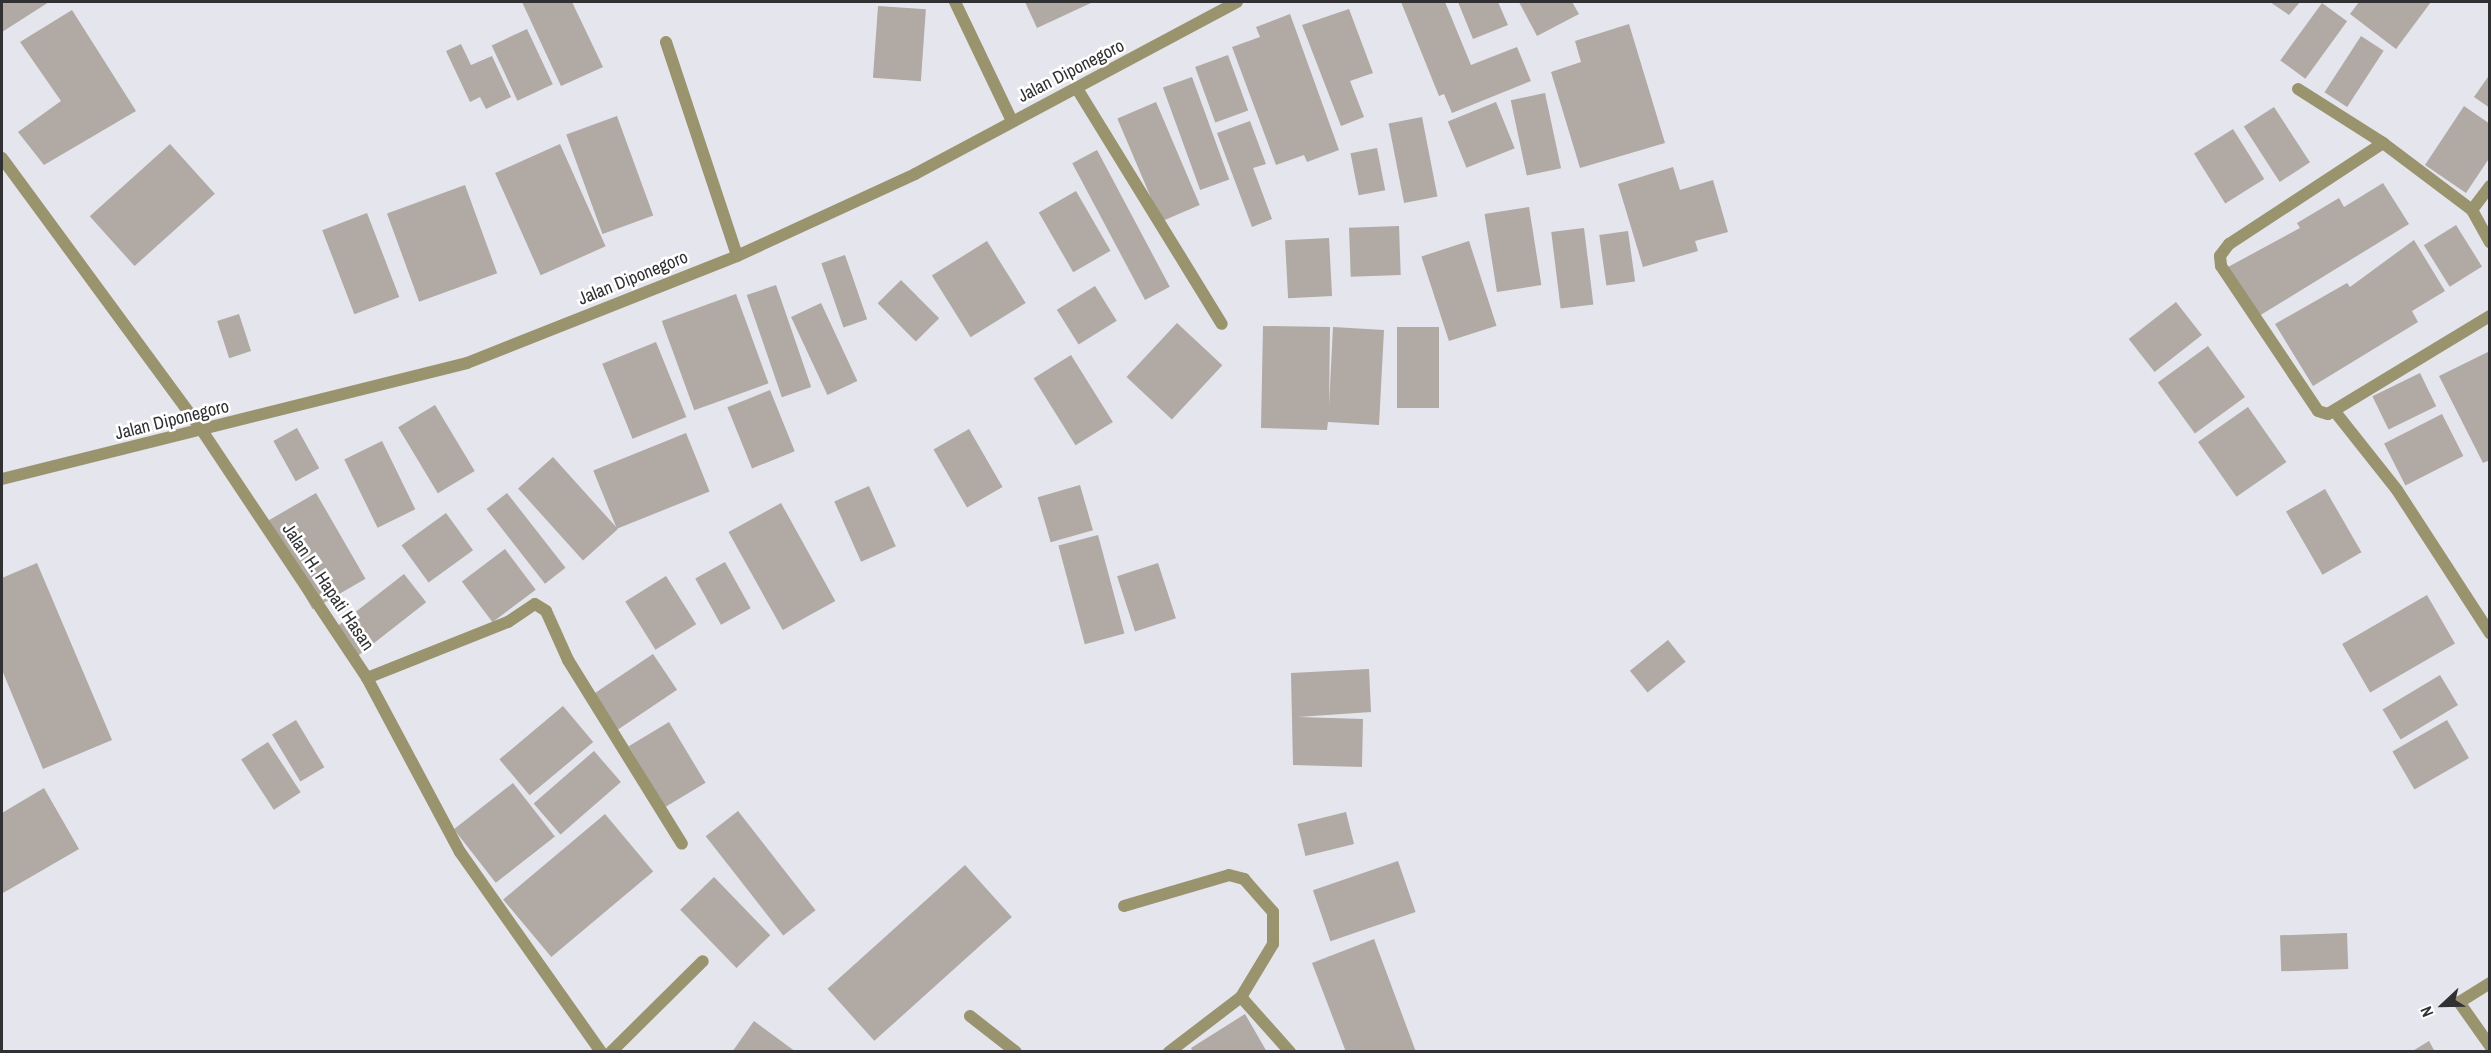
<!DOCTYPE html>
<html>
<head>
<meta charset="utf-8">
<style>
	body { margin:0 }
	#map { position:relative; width:2491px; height:1053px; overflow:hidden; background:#e5e5ed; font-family:"Archivo Narrow",sans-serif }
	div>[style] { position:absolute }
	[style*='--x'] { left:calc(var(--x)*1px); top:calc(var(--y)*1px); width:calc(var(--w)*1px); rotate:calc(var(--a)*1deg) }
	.building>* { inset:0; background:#b0a9a4; transform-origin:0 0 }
	.service>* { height:12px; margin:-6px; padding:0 6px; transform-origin:6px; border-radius:6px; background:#99936e }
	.minor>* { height:12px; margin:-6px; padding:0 6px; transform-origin:6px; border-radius:6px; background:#99936e }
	span { translate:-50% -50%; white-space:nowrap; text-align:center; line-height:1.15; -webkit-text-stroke:5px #fff; paint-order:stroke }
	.street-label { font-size:18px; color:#313134 }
	.frame { position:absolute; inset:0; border:3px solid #313134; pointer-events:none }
	.north { position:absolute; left:2413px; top:975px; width:60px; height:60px; -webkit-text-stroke:4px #fff; paint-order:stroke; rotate:248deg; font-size:16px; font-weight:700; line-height:24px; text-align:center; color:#313134 }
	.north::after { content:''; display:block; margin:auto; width:21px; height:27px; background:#313134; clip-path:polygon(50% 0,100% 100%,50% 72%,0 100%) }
</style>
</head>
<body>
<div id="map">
	<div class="building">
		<div style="clip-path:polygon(2px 2px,49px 2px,2px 32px)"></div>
		<div style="clip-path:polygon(522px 2px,572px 2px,603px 67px,561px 86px)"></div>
		<div style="clip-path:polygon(1025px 2px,1093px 2px,1037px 28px)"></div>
		<div style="clip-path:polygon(1401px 2px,1445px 2px,1471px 65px,1517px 47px,1531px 81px,1452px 113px,1444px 94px,1439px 96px)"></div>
		<div style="clip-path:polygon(1458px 2px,1498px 2px,1508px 25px,1473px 39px)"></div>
		<div style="clip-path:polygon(1519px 2px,1572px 2px,1579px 14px,1537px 36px)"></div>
		<div style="clip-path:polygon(2270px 2px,2300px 2px,2289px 15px)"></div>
		<div style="clip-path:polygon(2359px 2px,2431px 2px,2396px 49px,2350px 14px)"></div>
		<div style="left:2322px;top:3px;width:31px;height:71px;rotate:36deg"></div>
		<div style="left:878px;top:6px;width:48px;height:72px;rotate:4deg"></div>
		<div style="clip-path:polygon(1349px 9px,1373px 73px,1350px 81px,1364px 117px,1341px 126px,1302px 25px)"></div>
		<div style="clip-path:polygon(72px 10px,136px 111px,44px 165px,18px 132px,61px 101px,20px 42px)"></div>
		<div style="clip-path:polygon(1290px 14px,1339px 150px,1307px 162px,1304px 155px,1276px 165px,1232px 47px,1260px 37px,1256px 27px)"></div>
		<div style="clip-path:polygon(1629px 24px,1665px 143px,1580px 168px,1551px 72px,1581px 62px,1575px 41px)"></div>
		<div style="left:527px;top:29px;width:61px;height:39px;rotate:65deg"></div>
		<div style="left:2361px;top:36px;width:27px;height:67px;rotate:33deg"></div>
		<div style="clip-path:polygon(461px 44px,471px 65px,492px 56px,511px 97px,486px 109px,480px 97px,470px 102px,446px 51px)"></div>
		<div style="left:1228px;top:55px;width:59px;height:35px;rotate:70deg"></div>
		<div style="clip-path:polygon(2490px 74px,2490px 108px,2474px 97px)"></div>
		<div style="left:1192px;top:77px;width:109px;height:31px;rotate:70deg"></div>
		<div style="left:1545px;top:93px;width:77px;height:35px;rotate:78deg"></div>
		<div style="left:1156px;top:102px;width:112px;height:42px;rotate:67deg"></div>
		<div style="left:1496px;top:102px;width:50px;height:52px;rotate:68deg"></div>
		<div style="clip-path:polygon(2464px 106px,2490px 124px,2490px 157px,2466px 193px,2425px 165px)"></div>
		<div style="left:2274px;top:107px;width:66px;height:36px;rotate:57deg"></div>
		<div style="left:617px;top:116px;width:106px;height:54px;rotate:70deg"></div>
		<div style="left:1422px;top:117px;width:81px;height:34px;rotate:79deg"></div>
		<div style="clip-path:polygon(1250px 121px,1266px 164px,1253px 168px,1272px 219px,1252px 227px,1217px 133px)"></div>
		<div style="left:2233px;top:129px;width:59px;height:46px;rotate:58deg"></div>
		<div style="left:170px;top:144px;width:67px;height:108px;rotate:48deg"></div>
		<div style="left:560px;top:144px;width:112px;height:71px;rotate:66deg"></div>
		<div style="left:1377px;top:148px;width:43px;height:27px;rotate:79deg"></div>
		<div style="left:1097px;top:150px;width:155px;height:28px;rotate:62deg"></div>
		<div style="clip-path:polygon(1673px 167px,1680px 190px,1713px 180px,1728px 232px,1695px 241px,1698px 251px,1643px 267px,1618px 184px)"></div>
		<div style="clip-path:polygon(2383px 183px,2409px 224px,2259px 316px,2228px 267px,2300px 228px,2297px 223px,2339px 198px,2344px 207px)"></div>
		<div style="left:465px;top:185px;width:94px;height:83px;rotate:70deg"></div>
		<div style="left:1076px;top:191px;width:69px;height:43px;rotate:60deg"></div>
		<div style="left:1529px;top:207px;width:79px;height:45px;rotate:81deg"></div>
		<div style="left:367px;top:213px;width:90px;height:48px;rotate:69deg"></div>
		<div style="left:2456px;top:225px;width:49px;height:38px;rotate:58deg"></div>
		<div style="left:1399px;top:226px;width:49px;height:50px;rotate:88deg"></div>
		<div style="left:1584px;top:228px;width:77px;height:33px;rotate:83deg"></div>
		<div style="left:1628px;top:231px;width:51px;height:29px;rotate:82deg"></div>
		<div style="left:1329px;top:238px;width:58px;height:44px;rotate:87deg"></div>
		<div style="clip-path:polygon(2414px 240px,2445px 291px,2412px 311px,2418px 322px,2313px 386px,2275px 324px,2347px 283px,2350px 287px)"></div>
		<div style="left:987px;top:241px;width:73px;height:65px;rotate:58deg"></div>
		<div style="left:1469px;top:241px;width:89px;height:50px;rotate:72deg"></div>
		<div style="left:845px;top:255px;width:68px;height:25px;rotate:71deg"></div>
		<div style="left:901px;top:280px;width:54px;height:33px;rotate:45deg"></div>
		<div style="left:776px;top:285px;width:108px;height:31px;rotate:71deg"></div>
		<div style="left:1095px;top:286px;width:41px;height:45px;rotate:58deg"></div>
		<div style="left:736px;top:294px;width:95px;height:79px;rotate:70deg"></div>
		<div style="left:2176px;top:302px;width:42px;height:60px;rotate:52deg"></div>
		<div style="left:821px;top:303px;width:86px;height:33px;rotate:65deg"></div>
		<div style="left:239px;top:314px;width:39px;height:23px;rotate:72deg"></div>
		<div style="left:1177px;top:323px;width:62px;height:74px;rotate:43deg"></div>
		<div style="clip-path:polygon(1263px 326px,1330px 327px,1329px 406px,1333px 327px,1384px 330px,1379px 425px,1328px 422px,1327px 430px,1261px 428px)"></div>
		<div style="left:1397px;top:327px;width:42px;height:81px"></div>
		<div style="left:656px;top:342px;width:81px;height:58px;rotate:68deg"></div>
		<div style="left:2208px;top:346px;width:63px;height:62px;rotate:54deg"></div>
		<div style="clip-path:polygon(2490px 351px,2490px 460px,2483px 463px,2439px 376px)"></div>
		<div style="left:1071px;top:355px;width:79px;height:44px;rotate:58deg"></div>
		<div style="left:2420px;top:373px;width:37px;height:53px;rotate:64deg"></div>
		<div style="left:770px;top:390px;width:66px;height:46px;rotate:68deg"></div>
		<div style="left:435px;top:405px;width:77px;height:43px;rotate:59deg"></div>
		<div style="left:2248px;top:407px;width:67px;height:61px;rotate:55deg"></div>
		<div style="left:2442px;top:414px;width:47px;height:65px;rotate:63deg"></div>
		<div style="left:297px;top:428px;width:46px;height:27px;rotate:61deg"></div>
		<div style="left:969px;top:429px;width:67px;height:41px;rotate:60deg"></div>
		<div style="left:686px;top:433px;width:63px;height:100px;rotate:68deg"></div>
		<div style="left:382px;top:441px;width:76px;height:42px;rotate:64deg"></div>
		<div style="left:553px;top:457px;width:97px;height:47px;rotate:48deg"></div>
		<div style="left:1080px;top:485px;width:47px;height:44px;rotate:74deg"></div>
		<div style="left:869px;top:486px;width:66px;height:38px;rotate:66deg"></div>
		<div style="left:2325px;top:489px;width:73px;height:45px;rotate:60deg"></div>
		<div style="left:316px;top:493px;width:99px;height:61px;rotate:60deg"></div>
		<div style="left:507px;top:493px;width:95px;height:26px;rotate:52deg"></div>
		<div style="left:781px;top:503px;width:112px;height:60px;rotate:61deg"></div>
		<div style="left:446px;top:513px;width:46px;height:55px;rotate:54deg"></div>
		<div style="left:1098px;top:535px;width:102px;height:41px;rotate:75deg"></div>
		<div style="left:505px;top:549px;width:51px;height:54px;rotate:53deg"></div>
		<div style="left:725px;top:562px;width:53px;height:34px;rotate:61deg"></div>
		<div style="clip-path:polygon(37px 563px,112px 740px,43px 769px,2px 670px,2px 578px)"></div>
		<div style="left:1158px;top:563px;width:58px;height:43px;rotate:72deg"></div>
		<div style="left:404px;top:574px;width:36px;height:92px;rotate:52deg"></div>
		<div style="left:666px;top:576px;width:57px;height:48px;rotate:58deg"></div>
		<div style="left:2427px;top:595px;width:56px;height:98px;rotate:60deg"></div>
		<div style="left:1668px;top:640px;width:28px;height:49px;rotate:51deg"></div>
		<div style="left:653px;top:654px;width:43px;height:73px;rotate:56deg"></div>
		<div style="clip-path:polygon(1369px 669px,1371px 712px,1298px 717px,1363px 719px,1362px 767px,1293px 765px,1291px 673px)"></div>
		<div style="left:2440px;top:675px;width:35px;height:67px;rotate:59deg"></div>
		<div style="left:563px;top:706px;width:47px;height:83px;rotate:50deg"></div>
		<div style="left:296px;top:720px;width:55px;height:28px;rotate:59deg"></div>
		<div style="left:2447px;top:720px;width:44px;height:63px;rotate:60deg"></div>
		<div style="left:669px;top:722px;width:71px;height:47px;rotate:59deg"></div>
		<div style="left:268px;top:742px;width:60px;height:32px;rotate:57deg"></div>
		<div style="left:594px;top:751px;width:41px;height:80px;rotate:49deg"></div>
		<div style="left:513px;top:783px;width:68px;height:75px;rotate:52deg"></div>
		<div style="clip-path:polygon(44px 788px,79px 849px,3px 893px,2px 813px)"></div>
		<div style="left:738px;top:811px;width:126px;height:41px;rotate:52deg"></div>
		<div style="left:1346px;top:812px;width:33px;height:50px;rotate:76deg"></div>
		<div style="left:605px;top:814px;width:75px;height:133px;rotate:50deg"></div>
		<div style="left:1398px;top:861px;width:54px;height:90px;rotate:71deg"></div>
		<div style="left:965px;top:865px;width:70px;height:185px;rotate:48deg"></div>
		<div style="left:714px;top:877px;width:81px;height:47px;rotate:46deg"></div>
		<div style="left:2347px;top:933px;width:36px;height:67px;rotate:88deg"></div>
		<div style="clip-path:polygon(1374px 939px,1416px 1052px,1346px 1052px,1312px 963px)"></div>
		<div style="clip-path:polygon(1245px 1014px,1267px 1052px,1193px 1052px,1191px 1048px)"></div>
		<div style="clip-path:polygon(754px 1021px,796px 1052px,732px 1052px)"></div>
		<div style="clip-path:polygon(2429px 1041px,2435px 1052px,2411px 1052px)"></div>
	</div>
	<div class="service">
		<div style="--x:955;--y:2;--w:132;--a:64.4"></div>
	</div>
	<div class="minor">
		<div style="--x:666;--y:42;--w:225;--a:71.6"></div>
		<div style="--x:1076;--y:87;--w:278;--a:58.4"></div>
		<div style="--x:2298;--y:89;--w:101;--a:32.4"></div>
		<div style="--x:2;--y:158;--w:340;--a:53.7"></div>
		<div style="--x:203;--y:432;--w:296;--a:56.3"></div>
		<div style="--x:367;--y:678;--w:197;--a:61.9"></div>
		<div style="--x:460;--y:852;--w:245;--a:54.8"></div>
		<div style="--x:2490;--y:186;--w:30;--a:127"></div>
		<div style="--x:2472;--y:210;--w:37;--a:61"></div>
		<div style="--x:2472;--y:210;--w:111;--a:-143"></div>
		<div style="--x:2383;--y:143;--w:184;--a:146.7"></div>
		<div style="--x:2229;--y:244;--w:15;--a:127"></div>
		<div style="--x:2220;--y:256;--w:10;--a:84"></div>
		<div style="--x:2221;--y:266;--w:174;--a:56.2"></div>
		<div style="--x:2318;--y:411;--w:10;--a:17"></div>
		<div style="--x:2328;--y:414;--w:189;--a:-31.2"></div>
		<div style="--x:2336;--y:413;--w:98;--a:51.6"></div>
		<div style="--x:2397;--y:490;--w:171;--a:57"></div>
		<div style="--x:2;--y:479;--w:479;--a:-14"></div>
		<div style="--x:467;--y:363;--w:290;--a:-21.6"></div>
		<div style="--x:737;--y:256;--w:196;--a:-24.7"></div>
		<div style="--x:915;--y:174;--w:365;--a:-28.1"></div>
		<div style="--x:367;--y:678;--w:152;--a:-21.7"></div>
		<div style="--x:508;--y:622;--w:32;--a:-34"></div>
		<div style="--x:535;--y:604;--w:13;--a:32"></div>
		<div style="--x:546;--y:611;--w:54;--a:65.8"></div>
		<div style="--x:568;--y:660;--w:216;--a:58.2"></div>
		<div style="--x:1124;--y:906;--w:109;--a:-16.4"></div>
		<div style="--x:1229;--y:875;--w:16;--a:15"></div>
		<div style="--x:1244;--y:879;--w:44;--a:48.7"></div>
		<div style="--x:1273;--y:912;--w:32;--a:90"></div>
		<div style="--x:1273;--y:944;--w:62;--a:121.1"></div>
		<div style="--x:1241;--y:997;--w:91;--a:142.6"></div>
		<div style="--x:2490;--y:983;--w:36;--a:148"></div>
		<div style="--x:2459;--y:1002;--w:54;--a:54.8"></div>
		<div style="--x:1241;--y:997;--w:74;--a:48.3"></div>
		<div style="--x:970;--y:1016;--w:58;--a:38"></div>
		<div style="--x:611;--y:1052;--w:129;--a:-44.7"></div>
	</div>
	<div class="street-label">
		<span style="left:1071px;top:71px;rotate:-27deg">Jalan Diponegoro</span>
		<span style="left:633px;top:278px;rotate:-22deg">Jalan Diponegoro</span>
		<span style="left:172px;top:420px;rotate:-14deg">Jalan Diponegoro</span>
		<span style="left:328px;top:587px;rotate:56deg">Jalan H. Hapati Hasan</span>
	</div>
	<div class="frame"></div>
	<div class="north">N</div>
</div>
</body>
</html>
